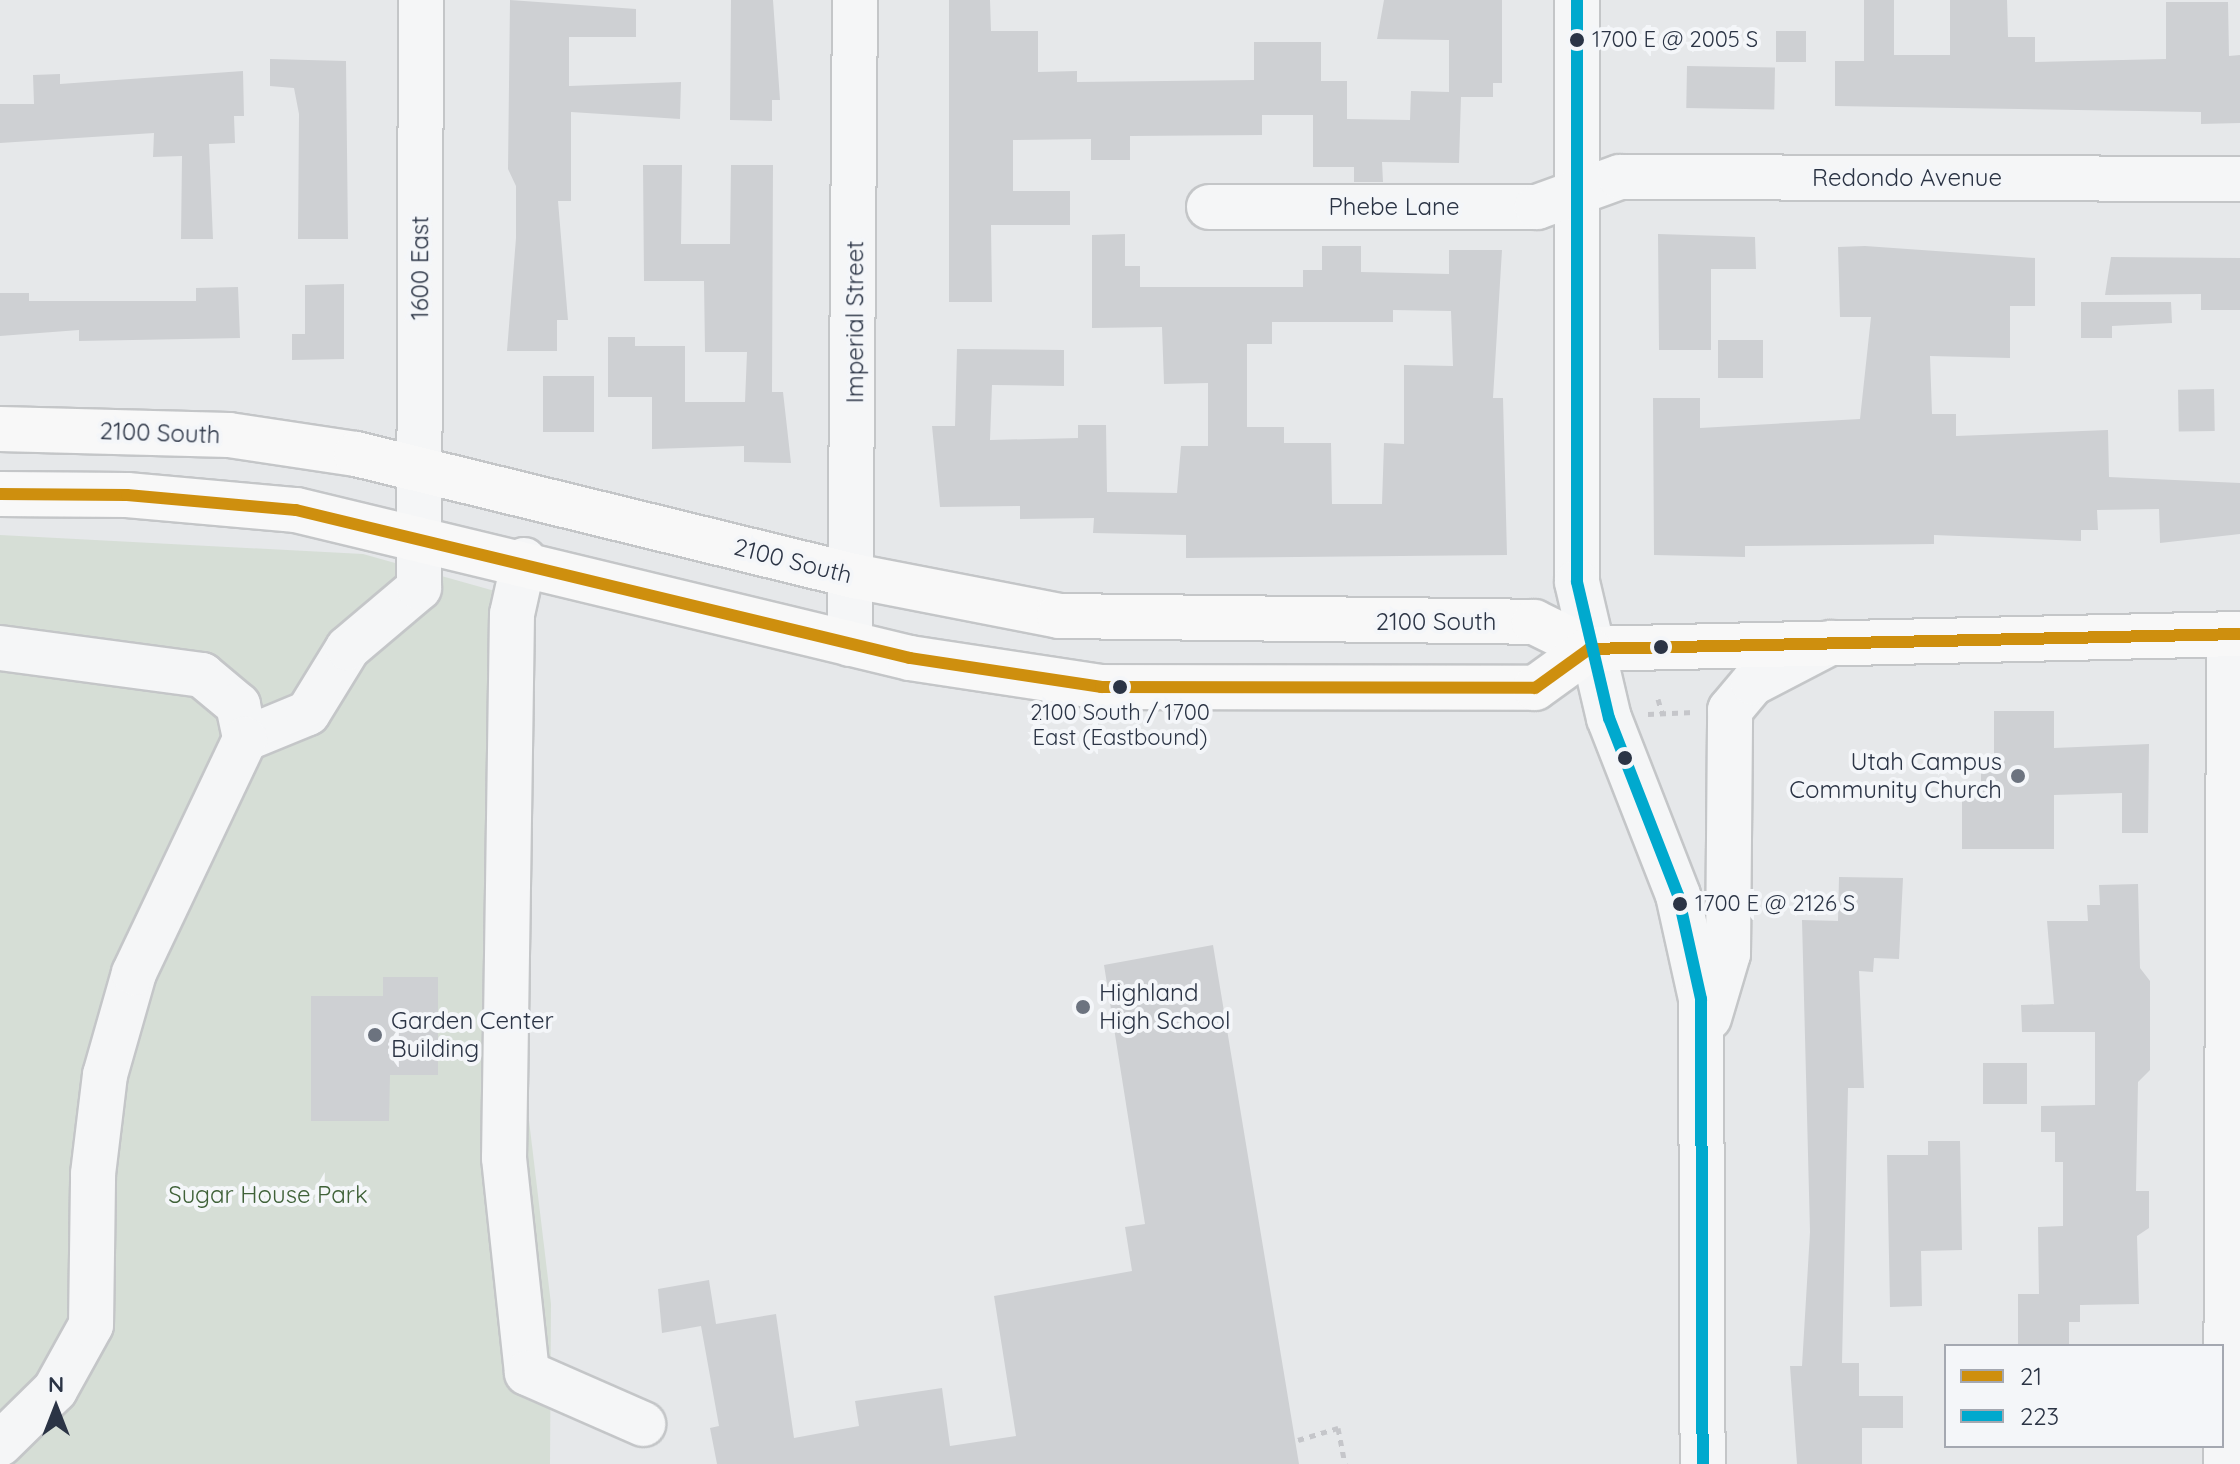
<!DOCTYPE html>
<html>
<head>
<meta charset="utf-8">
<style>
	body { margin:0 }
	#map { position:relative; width:2240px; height:1464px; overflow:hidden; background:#e6e8ea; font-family:Quicksand,sans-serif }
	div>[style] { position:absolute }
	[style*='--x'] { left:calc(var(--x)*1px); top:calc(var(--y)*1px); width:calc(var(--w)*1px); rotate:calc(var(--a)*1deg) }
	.green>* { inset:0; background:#d6ded6 }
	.building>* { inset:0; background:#ced0d3; transform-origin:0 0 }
	.path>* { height:5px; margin-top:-2.5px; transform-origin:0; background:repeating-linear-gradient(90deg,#c5c6ca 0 6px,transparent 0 12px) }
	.roads { filter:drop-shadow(2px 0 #c4c6c8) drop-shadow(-2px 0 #c4c6c8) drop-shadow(0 2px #c4c6c8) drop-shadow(0 -2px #c4c6c8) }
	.minor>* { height:44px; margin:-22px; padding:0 22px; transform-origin:22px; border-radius:22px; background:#f5f6f7 }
	.major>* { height:44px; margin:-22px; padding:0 22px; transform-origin:22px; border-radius:22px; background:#f8f8f8 }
	.bus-1>* { height:12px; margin:-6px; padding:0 6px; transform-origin:6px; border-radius:6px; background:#ce8f0e }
	.bus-2>* { height:12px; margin:-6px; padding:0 6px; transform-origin:6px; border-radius:6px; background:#00a9ce }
	.dots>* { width:22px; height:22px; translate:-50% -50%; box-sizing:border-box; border:4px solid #f4f6f9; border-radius:50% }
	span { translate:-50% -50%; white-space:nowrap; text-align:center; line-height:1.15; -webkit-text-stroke:8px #f4f6f9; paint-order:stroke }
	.bus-label { font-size:22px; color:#2b3445 }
	.left { translate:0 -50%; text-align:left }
	.street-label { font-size:24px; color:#2b3445 }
	.poi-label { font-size:24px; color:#2b3445 }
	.right { translate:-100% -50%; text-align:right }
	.park-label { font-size:24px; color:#3f6138 }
	.legend { position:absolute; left:1944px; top:1344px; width:280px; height:104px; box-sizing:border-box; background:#f4f6f9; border:2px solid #a4a8b1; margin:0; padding:10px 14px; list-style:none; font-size:24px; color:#2b3445 }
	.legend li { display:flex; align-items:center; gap:16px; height:40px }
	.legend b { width:40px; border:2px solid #a4a8b1 }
	.north { position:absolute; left:16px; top:1368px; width:80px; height:80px; -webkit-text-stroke:6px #f4f6f9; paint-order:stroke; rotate:0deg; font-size:22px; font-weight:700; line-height:32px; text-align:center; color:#2b3445 }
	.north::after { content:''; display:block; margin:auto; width:28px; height:36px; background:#2b3445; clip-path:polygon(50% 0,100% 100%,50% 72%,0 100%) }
</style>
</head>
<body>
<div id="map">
	<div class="green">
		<div style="clip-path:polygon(0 535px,363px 554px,538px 603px,520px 700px,522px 1062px,551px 1304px,550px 1464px,0 1464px)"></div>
	</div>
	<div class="building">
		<div style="clip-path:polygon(510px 0,636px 9px,636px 37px,569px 37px,569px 86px,681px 82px,680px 119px,571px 112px,571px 201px,558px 201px,568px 320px,557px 320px,557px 351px,507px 351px,516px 238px,516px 186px,508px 169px)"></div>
		<div style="clip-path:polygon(731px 0,773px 0,780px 100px,772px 100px,772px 121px,730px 120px)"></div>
		<div style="clip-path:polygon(949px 0,990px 0,991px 31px,1038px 31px,1038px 72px,1077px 71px,1077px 82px,1254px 80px,1254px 42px,1321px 42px,1321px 81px,1347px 81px,1347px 119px,1410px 120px,1411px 91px,1449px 92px,1449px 40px,1377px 39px,1384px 0,1502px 0,1502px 83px,1493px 83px,1493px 97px,1461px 97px,1459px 163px,1382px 162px,1383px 182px,1354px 182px,1354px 167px,1313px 167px,1313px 115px,1262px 115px,1262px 135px,1130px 136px,1130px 160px,1091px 160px,1091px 139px,1013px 140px,1013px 191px,1070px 191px,1070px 225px,991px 225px,992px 302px,949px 302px)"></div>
		<div style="clip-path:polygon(1864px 0,1894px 0,1894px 55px,1950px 55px,1950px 0,2007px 0,2008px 37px,2035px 37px,2035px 62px,2166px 59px,2166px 2px,2228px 2px,2229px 56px,2240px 55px,2240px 123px,2201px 124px,2201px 112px,1835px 106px,1835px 61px,1864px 61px)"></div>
		<div style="left:1776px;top:31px;width:30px;height:31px"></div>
		<div style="clip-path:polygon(270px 59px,346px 61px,348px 239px,298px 239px,299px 114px,294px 88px,270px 86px)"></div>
		<div style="left:1687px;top:66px;width:88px;height:42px;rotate:1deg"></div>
		<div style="clip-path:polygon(243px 71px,244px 116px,234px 116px,235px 143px,209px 144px,213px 239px,181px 239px,182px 156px,153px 157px,154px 133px,0 143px,0 104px,34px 104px,33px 75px,60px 74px,60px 84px)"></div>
		<div style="clip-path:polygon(643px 165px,682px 165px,681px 244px,730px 244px,731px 165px,773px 165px,772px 392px,783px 392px,791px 463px,744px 462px,744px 446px,652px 449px,652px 397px,608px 397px,608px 337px,635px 337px,635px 346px,685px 346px,685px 402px,745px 402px,747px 352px,705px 352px,704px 281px,644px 281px)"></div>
		<div style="clip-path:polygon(evenodd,1125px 234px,1125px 266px,1140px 266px,1140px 287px,1303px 287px,1303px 270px,1322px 270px,1322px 246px,1361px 246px,1361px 272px,1449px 274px,1449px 250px,1502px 250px,1493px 398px,1503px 398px,1507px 555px,1186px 558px,1186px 535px,1093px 533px,1094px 518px,1020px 519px,1020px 506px,940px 507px,932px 426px,955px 426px,957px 349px,1064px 350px,1064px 386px,992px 385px,990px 440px,1078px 438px,1078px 425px,1106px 425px,1107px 492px,1177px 493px,1181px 446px,1208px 446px,1208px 383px,1164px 384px,1162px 327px,1092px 328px,1092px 235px,1125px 234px,1393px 310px,1451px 311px,1453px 366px,1404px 365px,1404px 444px,1384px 443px,1382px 504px,1332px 504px,1331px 443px,1284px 443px,1284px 427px,1247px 427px,1247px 344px,1272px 344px,1272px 322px,1393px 322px,1393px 310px)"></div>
		<div style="clip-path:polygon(1658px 234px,1755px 237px,1756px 269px,1711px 269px,1711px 350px,1659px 350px)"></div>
		<div style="clip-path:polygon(1865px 246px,2035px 258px,2035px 306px,2010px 306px,2010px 358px,1930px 356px,1932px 414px,1956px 414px,1956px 436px,2108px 430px,2109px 477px,2240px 483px,2240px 534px,2160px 543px,2159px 509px,2097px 510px,2098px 530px,2081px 530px,2081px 541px,1934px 535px,1934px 544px,1745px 546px,1745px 557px,1654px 555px,1653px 398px,1700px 398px,1700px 428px,1860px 419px,1871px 317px,1840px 317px,1838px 247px)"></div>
		<div style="clip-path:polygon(2111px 257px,2240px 258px,2240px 310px,2201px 310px,2201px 294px,2105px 295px)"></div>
		<div style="clip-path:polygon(344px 284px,344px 359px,292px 360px,292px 334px,305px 334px,305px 285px)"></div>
		<div style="clip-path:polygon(238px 287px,240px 338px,79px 341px,79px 330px,0 336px,0 293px,29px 293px,29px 301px,196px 301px,196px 288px)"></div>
		<div style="clip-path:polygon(2081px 302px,2171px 302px,2172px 323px,2112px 326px,2112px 338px,2081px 338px)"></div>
		<div style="left:1718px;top:340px;width:45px;height:38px"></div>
		<div style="left:543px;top:376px;width:51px;height:56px"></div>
		<div style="left:2214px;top:389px;width:42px;height:36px;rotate:89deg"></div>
		<div style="clip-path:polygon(1994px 711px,2054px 711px,2054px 748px,2149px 744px,2148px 833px,2122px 833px,2122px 793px,2054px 795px,2054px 849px,1962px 849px,1962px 788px,1981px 788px,1981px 763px,1994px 763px)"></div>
		<div style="clip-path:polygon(1839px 877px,1903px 878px,1899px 959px,1874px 958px,1873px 972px,1859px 971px,1864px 1088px,1848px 1088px,1842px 1363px,1859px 1363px,1859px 1396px,1903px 1396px,1903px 1428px,1862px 1428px,1862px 1464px,1797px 1464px,1790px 1366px,1802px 1366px,1810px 1232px,1802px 920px,1838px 921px)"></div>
		<div style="clip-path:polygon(2138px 884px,2140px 968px,2150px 981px,2150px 1070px,2138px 1082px,2136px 1191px,2149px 1191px,2149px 1228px,2137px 1236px,2139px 1304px,2080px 1305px,2080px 1322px,2069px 1322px,2069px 1344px,2018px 1344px,2018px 1294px,2039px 1294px,2038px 1227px,2063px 1226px,2063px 1162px,2055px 1162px,2055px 1132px,2041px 1132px,2041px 1106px,2095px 1105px,2095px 1032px,2022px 1032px,2021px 1005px,2054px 1004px,2047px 921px,2088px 921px,2087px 905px,2100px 905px,2099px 885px)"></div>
		<div style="clip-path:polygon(1213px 945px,1299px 1464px,717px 1464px,710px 1428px,719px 1426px,701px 1326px,662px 1333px,658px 1289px,709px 1280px,716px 1324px,776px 1314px,794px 1438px,859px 1426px,855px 1401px,942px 1388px,950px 1446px,1016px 1436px,994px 1296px,1132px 1271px,1125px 1227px,1145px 1224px,1104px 965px)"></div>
		<div style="clip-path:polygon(383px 977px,438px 977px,438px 1075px,390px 1075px,389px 1121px,311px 1121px,311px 996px,383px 996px)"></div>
		<div style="left:1983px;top:1063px;width:44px;height:41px"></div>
		<div style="clip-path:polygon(1928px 1141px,1960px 1141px,1962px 1250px,1921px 1251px,1922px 1306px,1890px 1307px,1887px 1155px,1928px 1155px)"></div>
	</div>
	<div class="path">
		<div style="--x:1658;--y:699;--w:15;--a:74"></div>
		<div style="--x:1648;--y:714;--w:46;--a:-2.5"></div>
		<div style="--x:1298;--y:1440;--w:42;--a:-16.7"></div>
		<div style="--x:1338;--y:1428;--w:37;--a:79"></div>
	</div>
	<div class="roads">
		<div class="minor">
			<div style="--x:1577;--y:0;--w:582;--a:90"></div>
			<div style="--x:1577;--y:582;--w:140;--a:76.8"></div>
			<div style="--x:1609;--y:718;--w:190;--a:68.7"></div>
			<div style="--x:1678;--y:895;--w:107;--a:77.5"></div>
			<div style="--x:1701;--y:999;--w:465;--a:89.8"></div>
			<div style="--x:1209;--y:207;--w:328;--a:0"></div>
			<div style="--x:1537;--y:207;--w:88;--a:-19.9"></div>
			<div style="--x:1620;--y:177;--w:620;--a:0.18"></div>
			<div style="--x:524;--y:560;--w:55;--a:102.5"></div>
			<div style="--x:512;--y:614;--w:544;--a:90.84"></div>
			<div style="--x:504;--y:1158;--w:216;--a:83.9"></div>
			<div style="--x:527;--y:1373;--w:127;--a:23.7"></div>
			<div style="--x:850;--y:644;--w:644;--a:-89.56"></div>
			<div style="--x:0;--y:648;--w:204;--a:7.6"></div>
			<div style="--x:202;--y:675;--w:47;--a:39.8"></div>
			<div style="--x:238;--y:705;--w:35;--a:78"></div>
			<div style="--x:245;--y:739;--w:68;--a:-22.4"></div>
			<div style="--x:308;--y:713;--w:76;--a:-58.4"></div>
			<div style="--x:348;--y:648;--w:93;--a:-40.2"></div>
			<div style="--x:419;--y:588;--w:588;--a:-89.81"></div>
			<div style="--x:1709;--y:1018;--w:67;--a:-73.5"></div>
			<div style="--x:1728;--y:954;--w:244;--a:-89.5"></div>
			<div style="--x:1730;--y:710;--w:35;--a:-50"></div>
			<div style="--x:1753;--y:683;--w:87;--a:-27.5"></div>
			<div style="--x:0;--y:1444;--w:77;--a:-44.5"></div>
			<div style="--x:55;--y:1390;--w:74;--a:-61"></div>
			<div style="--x:91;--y:1325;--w:151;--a:-89.2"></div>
			<div style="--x:93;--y:1174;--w:100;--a:-83.1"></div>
			<div style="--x:105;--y:1075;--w:106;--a:-74.1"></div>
			<div style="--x:134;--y:973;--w:259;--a:-64.6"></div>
			<div style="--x:2226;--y:1464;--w:830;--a:-89.79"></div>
		</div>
		<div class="major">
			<div style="--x:0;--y:429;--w:229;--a:1.5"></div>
			<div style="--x:229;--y:435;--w:128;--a:8.5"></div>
			<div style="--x:356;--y:454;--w:513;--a:13.77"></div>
			<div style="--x:854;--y:576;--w:209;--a:11"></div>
			<div style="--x:1059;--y:616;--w:475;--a:0.7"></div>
			<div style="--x:1534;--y:622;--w:61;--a:26.1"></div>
			<div style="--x:1589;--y:649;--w:651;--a:-1.32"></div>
			<div style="--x:0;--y:494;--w:127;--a:0.5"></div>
			<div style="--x:127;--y:495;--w:170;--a:5.1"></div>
			<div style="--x:296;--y:510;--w:632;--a:13.55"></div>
			<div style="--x:910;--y:658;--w:193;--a:8.6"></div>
			<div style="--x:1101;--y:687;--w:434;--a:0.1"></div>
			<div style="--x:1535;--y:688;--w:67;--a:-35.8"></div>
		</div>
	</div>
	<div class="bus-1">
		<div style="--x:0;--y:494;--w:127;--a:0.5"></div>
		<div style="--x:127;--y:495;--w:170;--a:5.1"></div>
		<div style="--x:296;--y:510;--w:632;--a:13.55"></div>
		<div style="--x:910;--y:658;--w:193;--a:8.6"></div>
		<div style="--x:1101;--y:687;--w:434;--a:0.1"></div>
		<div style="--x:1535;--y:688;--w:67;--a:-35.8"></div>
		<div style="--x:1589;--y:649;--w:651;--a:-1.32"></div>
	</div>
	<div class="bus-2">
		<div style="--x:1577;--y:0;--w:582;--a:90"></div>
		<div style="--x:1577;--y:582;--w:140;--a:76.8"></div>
		<div style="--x:1609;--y:718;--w:190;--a:68.7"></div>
		<div style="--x:1678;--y:895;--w:107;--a:77.5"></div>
		<div style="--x:1701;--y:999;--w:465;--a:89.8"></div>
	</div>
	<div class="dots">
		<div style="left:1577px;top:40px;background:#2b3445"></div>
		<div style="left:1661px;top:647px;background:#2b3445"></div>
		<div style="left:1120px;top:687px;background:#2b3445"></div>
		<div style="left:1625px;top:758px;background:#2b3445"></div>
		<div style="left:2018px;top:776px;background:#6c737f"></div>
		<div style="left:1680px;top:904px;background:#2b3445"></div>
		<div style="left:1083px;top:1007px;background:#6c737f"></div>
		<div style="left:375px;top:1035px;background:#6c737f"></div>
	</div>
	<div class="bus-label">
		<span class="left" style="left:1592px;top:40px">1700 E @ 2005 S</span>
		<span style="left:1120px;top:725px">2100 South / 1700<br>East (Eastbound)</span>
		<span class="left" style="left:1695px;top:904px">1700 E @ 2126 S</span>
	</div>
	<div class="street-label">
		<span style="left:1907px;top:178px">Redondo Avenue</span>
		<span style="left:1394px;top:207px">Phebe Lane</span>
		<span style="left:420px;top:268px;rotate:-90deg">1600 East</span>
		<span style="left:855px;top:322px;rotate:-90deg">Imperial Street</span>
		<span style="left:160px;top:433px;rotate:2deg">2100 South</span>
		<span style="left:793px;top:561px;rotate:14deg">2100 South</span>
		<span style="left:1436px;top:622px">2100 South</span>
	</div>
	<div class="poi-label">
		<span class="right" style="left:2002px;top:776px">Utah Campus<br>Community Church</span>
		<span class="left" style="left:1099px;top:1007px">Highland<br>High School</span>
		<span class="left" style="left:391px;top:1035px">Garden Center<br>Building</span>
	</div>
	<div class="park-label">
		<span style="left:268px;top:1195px">Sugar House Park</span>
	</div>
	<ul class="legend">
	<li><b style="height:10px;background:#ce8f0e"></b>21</li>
	<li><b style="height:10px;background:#00a9ce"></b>223</li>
	</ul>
	<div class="north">N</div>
</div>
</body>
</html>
